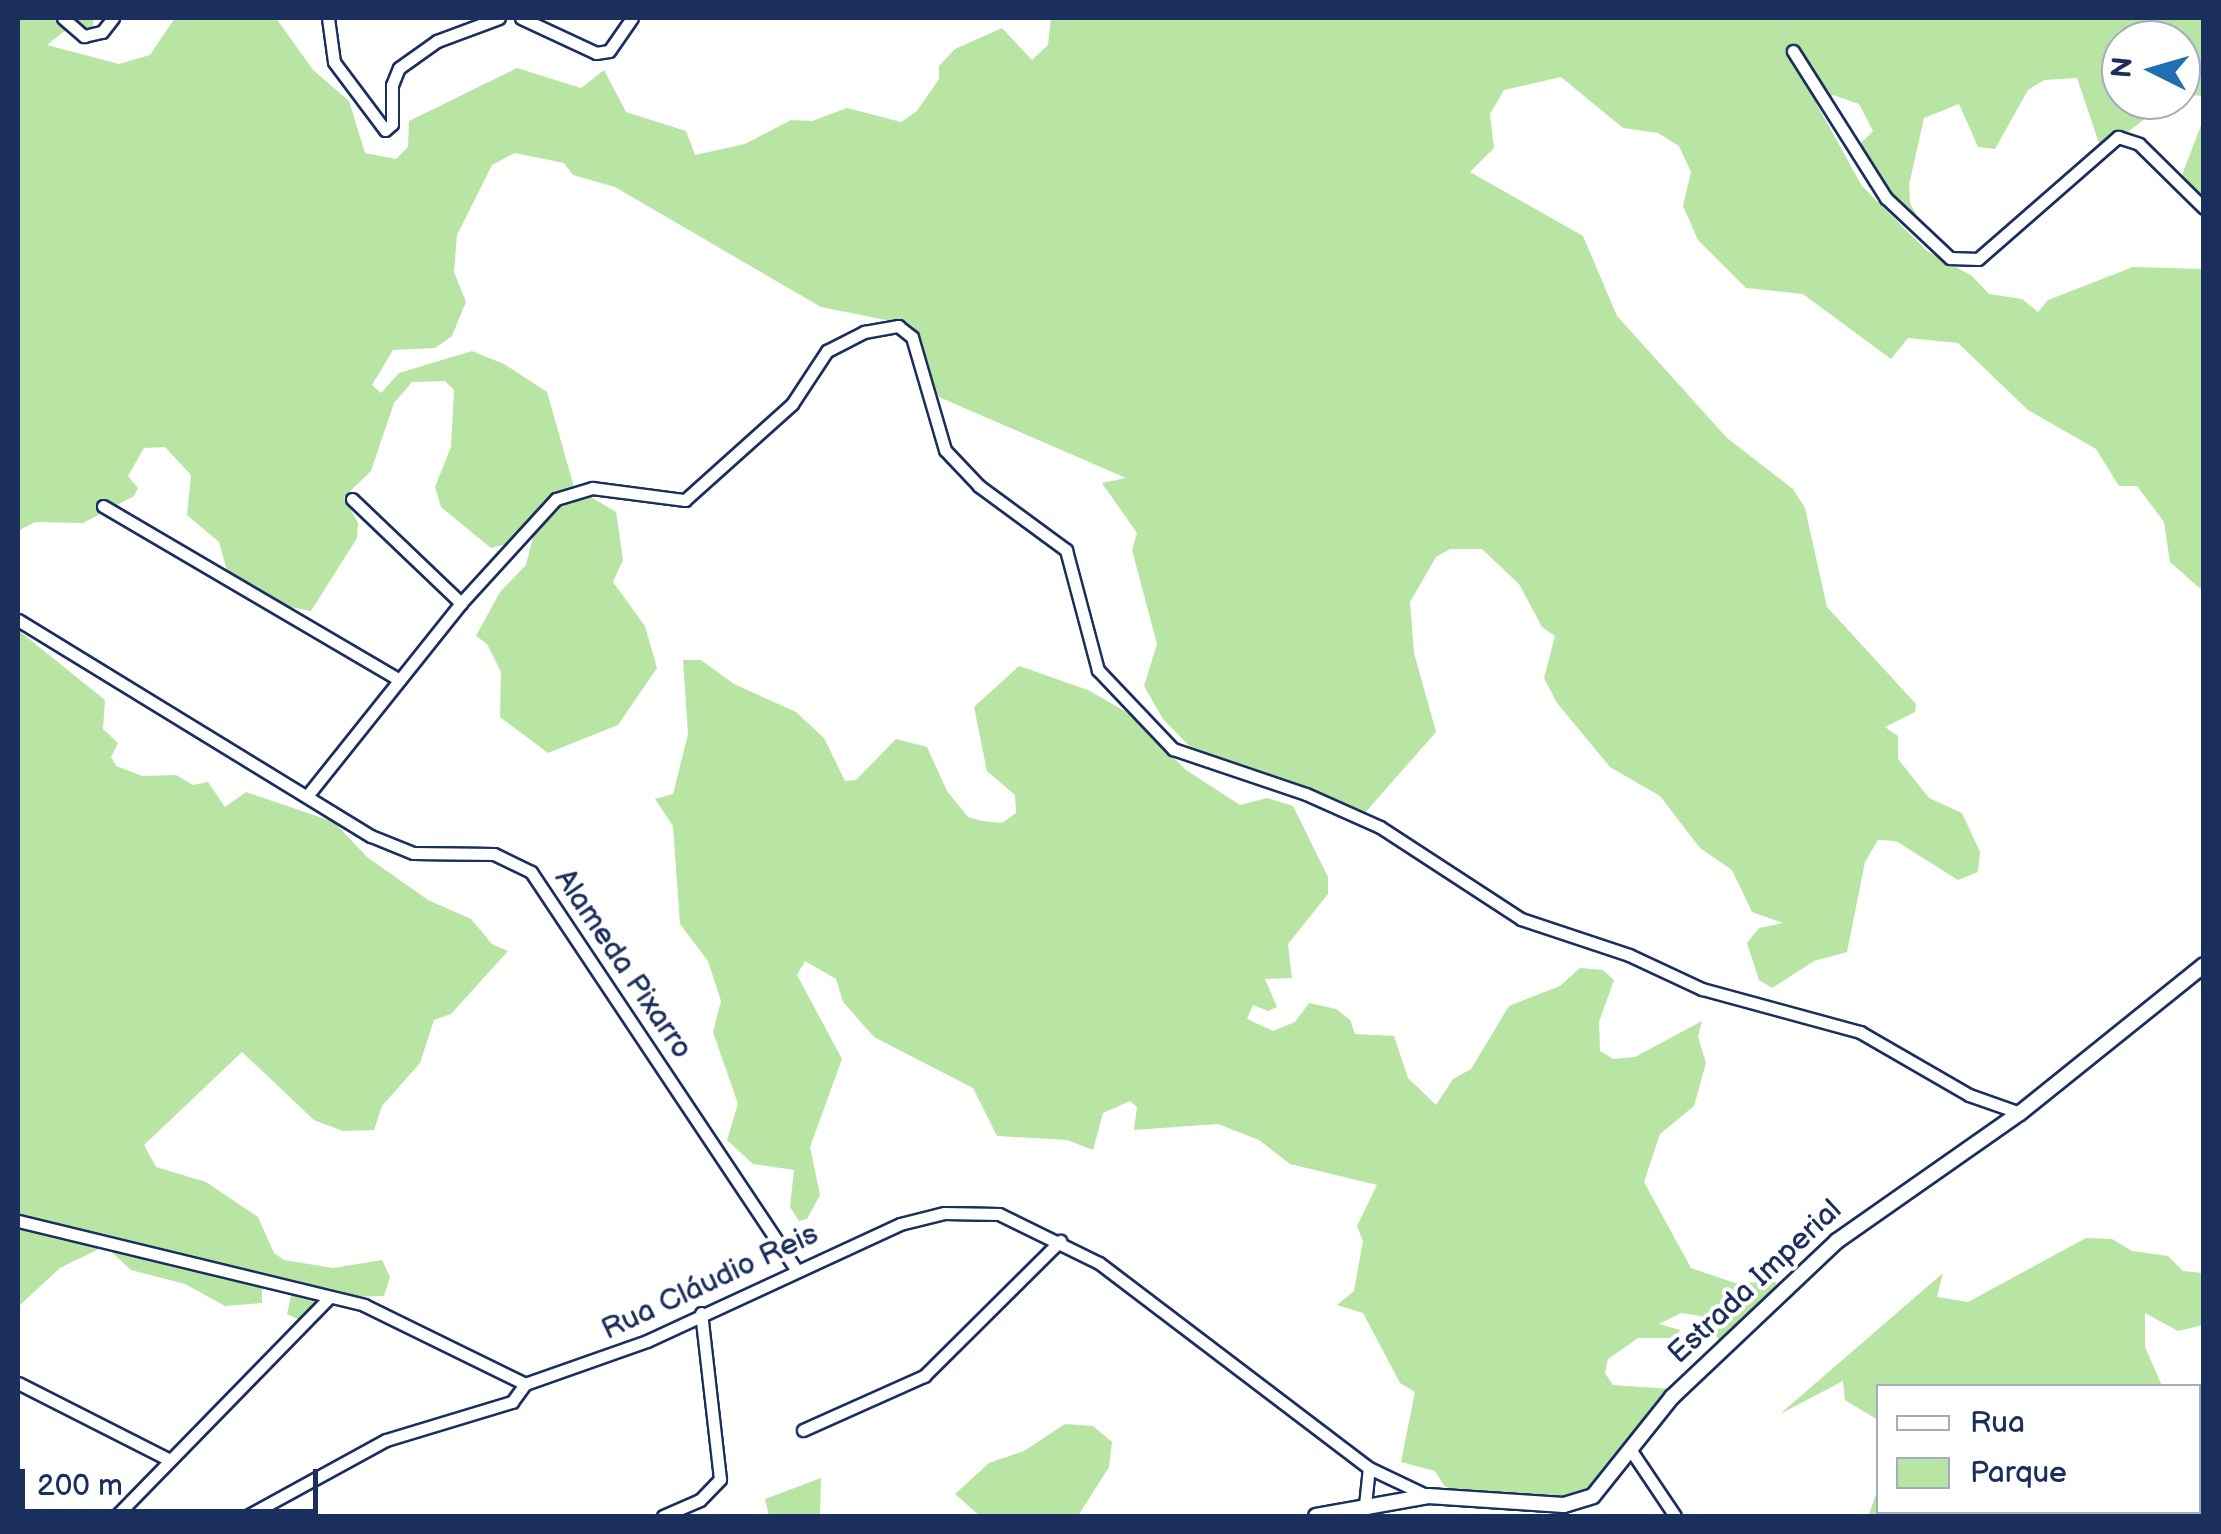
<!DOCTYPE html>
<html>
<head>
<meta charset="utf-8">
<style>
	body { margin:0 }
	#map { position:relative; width:2221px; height:1534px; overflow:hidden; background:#fff; font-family:"Balsamiq Sans",sans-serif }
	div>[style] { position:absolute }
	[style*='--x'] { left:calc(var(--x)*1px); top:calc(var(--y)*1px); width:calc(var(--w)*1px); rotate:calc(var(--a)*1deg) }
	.green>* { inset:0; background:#b8e5a3 }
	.roads { filter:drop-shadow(2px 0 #1b2f5e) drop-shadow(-2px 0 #1b2f5e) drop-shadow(0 2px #1b2f5e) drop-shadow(0 -2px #1b2f5e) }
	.minor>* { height:11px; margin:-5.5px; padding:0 5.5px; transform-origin:5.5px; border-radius:5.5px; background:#fff }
	.tertiary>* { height:14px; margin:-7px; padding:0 7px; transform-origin:7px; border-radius:7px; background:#fff }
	span { translate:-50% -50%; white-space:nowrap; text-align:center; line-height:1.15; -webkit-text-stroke:8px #fff; paint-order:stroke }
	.street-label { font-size:30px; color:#1b2f5e }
	.frame { position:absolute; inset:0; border:20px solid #1b2f5e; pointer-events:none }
	.legend { position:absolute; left:1876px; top:1384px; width:325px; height:130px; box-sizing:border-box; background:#fff; border:2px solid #a4acbf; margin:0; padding:12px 18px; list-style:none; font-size:30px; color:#1b2f5e }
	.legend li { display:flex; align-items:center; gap:20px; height:50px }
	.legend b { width:50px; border:2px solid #a4acbf }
	.north { position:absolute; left:2101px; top:20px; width:100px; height:100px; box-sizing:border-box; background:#fff; border:2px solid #a4acbf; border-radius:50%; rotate:275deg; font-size:28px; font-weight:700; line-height:40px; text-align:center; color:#1b2f5e }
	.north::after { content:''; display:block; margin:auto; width:35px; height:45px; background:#1f6fb2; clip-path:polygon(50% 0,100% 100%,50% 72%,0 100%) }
	.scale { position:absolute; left:20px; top:1469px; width:298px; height:45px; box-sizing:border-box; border:5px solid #1b2f5e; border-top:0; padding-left:12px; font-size:30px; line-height:35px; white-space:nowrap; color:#1b2f5e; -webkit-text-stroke:8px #fff; paint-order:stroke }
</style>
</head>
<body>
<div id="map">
	<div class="green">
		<div style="clip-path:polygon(18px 18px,94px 18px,91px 35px,67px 29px,47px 45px,119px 64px,150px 55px,175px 18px,276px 18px,313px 70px,349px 101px,365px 153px,396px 159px,408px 147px,409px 121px,517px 68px,581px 88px,604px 70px,626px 112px,686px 131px,695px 155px,745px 144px,791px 120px,812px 121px,847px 108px,901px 122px,917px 111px,939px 79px,939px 66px,955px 49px,1002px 28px,1032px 60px,1048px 45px,1051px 18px,2203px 18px,2203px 96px,2181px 94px,2181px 40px,2121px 40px,2121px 100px,2169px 100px,2102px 152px,2077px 78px,2044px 80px,2028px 90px,1995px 149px,1978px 147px,1959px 104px,1924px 118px,1909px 185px,1910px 203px,1929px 238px,1879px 192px,1858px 146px,1873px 131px,1859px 104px,1833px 95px,1816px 103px,1862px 186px,1927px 251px,1972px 276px,1989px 294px,2022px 299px,2038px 312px,2048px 300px,2133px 267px,2203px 269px,2203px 591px,2170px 562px,2164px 522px,2137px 486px,2119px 486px,2096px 449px,2028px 410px,1958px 343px,1908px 338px,1891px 359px,1803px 294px,1746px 288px,1698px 240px,1683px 206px,1691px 172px,1679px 146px,1658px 133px,1623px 128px,1561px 77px,1504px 90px,1490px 114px,1494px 148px,1470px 172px,1583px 236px,1617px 316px,1727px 438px,1793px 489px,1805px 508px,1827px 607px,1916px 704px,1915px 712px,1885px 727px,1898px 736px,1898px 759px,1929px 798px,1962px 813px,1980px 852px,1978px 872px,1958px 880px,1896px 841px,1878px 840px,1865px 862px,1847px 952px,1814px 961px,1772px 988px,1759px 980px,1747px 943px,1759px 928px,1783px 923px,1752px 912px,1732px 870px,1700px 848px,1660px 796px,1610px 767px,1557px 703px,1544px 678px,1555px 636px,1542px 627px,1519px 584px,1482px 549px,1450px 549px,1436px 557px,1410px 602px,1414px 653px,1436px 732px,1363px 815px,1199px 756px,1163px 719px,1144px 686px,1157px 644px,1132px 550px,1137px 533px,1102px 483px,1126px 478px,939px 397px,913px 338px,896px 322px,821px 307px,615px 187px,573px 175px,564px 163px,515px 153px,492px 165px,457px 235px,454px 272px,466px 302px,452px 336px,435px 348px,393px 350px,372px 385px,381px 393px,399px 373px,472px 351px,504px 364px,547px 392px,574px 487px,616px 512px,623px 560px,613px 582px,645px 626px,657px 668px,618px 725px,548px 753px,500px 717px,501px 672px,487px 644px,476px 636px,500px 592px,526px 565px,533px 537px,491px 548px,441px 507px,435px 487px,451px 447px,454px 390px,445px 381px,412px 382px,394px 403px,371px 471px,344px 497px,358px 523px,357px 538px,311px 611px,280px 605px,228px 574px,219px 542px,187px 515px,191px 475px,165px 447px,144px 448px,128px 476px,138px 488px,134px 496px,83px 523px,35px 522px,18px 531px)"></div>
		<div style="clip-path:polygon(2203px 120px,2203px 198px,2182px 175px)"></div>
		<div style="clip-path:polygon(18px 630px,105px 700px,103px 729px,118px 743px,111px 757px,116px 766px,142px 776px,176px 775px,193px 785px,208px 782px,225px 807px,246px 792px,334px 822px,367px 857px,428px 900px,471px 919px,492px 944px,508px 951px,451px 1014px,434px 1020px,420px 1063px,382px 1106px,374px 1130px,343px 1131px,314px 1120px,242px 1052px,144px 1145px,156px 1167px,206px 1182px,258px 1217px,274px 1253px,284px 1260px,333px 1268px,382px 1260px,390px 1277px,384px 1296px,324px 1298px,321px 1320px,310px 1325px,287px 1314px,292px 1292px,262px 1281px,262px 1303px,225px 1306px,185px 1284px,131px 1270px,105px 1246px,60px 1268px,18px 1307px)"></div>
		<div style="clip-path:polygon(683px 660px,701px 660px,734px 684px,796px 712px,824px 738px,845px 781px,856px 780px,896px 739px,927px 747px,947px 791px,968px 817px,982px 821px,1002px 823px,1016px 813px,1015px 795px,987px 771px,974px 707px,1019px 666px,1088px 690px,1128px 713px,1186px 770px,1240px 805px,1267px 798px,1293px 806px,1328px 877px,1328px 894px,1288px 944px,1292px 978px,1265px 979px,1277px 1007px,1268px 1011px,1253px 1005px,1247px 1019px,1273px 1031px,1295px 1022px,1309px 1003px,1336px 1009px,1350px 1020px,1355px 1034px,1394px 1036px,1408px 1078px,1436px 1105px,1453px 1079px,1471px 1069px,1509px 1006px,1560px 986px,1580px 968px,1603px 970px,1614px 980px,1599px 1022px,1600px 1051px,1613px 1059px,1635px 1057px,1702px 1021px,1698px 1037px,1706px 1063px,1694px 1106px,1660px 1134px,1644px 1182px,1691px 1268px,1735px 1283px,1776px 1282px,1777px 1295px,1734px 1339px,1720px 1341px,1701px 1316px,1681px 1313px,1659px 1324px,1680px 1330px,1676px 1338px,1638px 1338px,1608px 1359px,1605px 1373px,1613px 1385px,1671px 1389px,1670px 1410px,1607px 1485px,1549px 1505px,1445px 1487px,1435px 1471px,1401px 1462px,1415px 1392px,1400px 1383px,1363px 1313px,1337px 1305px,1354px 1291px,1363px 1241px,1357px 1226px,1377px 1185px,1290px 1164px,1259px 1140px,1218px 1124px,1134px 1130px,1137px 1107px,1130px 1101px,1103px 1113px,1093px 1150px,1067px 1140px,997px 1136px,973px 1088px,874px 1037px,843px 1002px,836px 979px,805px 961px,797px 975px,842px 1059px,810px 1147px,820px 1195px,807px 1219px,799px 1221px,790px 1207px,794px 1170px,753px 1164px,727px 1140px,738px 1104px,713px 1032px,721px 1001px,708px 961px,680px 924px,673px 826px,655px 799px,673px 794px,688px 734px)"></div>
		<div style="clip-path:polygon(2086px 1238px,2112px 1239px,2132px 1251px,2168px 1256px,2183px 1271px,2203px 1273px,2203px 1325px,2178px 1331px,2145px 1313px,2145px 1347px,2162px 1386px,1878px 1386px,1878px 1420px,1845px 1400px,1843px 1381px,1780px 1414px,1943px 1273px,1937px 1297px,1968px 1302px)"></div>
		<div style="clip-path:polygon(1065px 1424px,1093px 1426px,1112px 1442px,1109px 1467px,1078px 1516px,980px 1516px,955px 1494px,989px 1463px,1024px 1451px)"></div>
		<div style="clip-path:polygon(2199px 1433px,2203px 1516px,1869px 1514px,1878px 1488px,1878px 1512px,2198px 1512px)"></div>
		<div style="clip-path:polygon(821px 1478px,820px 1516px,769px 1516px,765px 1499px)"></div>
	</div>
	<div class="roads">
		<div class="minor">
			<div style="--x:63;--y:18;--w:28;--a:41"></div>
			<div style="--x:84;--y:36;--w:18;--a:-13"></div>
			<div style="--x:102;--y:32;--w:18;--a:-52"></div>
			<div style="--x:328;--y:18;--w:44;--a:82.2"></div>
			<div style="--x:334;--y:62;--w:85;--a:53.1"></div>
			<div style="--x:385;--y:130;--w:9;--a:-41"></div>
			<div style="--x:392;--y:124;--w:39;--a:-90"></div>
			<div style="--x:392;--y:85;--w:18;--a:-68"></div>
			<div style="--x:399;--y:68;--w:47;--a:-35.4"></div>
			<div style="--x:437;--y:41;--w:66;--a:-20.4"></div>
			<div style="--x:521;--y:18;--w:83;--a:25"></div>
			<div style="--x:596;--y:53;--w:13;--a:-9"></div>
			<div style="--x:609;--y:51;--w:40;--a:-55.1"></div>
			<div style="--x:1793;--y:51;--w:174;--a:57.7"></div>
			<div style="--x:1886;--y:198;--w:88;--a:43.2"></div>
			<div style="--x:1950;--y:258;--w:28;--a:2"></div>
			<div style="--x:1978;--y:259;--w:186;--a:-41.1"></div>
			<div style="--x:2118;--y:137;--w:22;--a:18"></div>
			<div style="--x:2139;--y:144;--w:91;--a:44.6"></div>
			<div style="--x:352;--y:499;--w:151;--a:43.7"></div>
			<div style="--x:103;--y:506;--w:344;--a:30.4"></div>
			<div style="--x:18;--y:620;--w:414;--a:31.5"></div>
			<div style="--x:371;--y:836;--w:45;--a:22"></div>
			<div style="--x:413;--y:853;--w:81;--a:0.7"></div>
			<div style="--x:494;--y:854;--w:41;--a:25.9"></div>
			<div style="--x:531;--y:872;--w:477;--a:56.3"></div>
			<div style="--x:307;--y:796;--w:247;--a:-51.4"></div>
			<div style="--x:461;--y:603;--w:141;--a:-47.6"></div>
			<div style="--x:556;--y:499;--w:38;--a:-17"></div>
			<div style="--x:592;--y:488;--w:94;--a:7.4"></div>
			<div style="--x:685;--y:500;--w:144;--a:-41.9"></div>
			<div style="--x:792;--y:404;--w:64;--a:-56.6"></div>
			<div style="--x:827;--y:351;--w:42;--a:-27.2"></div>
			<div style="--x:864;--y:332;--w:35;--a:-10"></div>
			<div style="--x:898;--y:326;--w:18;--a:38"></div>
			<div style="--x:912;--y:337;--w:118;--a:73.7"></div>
			<div style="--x:945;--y:450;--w:50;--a:46.6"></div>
			<div style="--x:979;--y:486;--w:108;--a:36.3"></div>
			<div style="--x:1066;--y:550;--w:124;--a:75.1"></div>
			<div style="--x:1098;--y:670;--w:109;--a:46.5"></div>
			<div style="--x:1173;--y:749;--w:140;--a:18.7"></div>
			<div style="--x:1306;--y:794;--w:81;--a:24"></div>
			<div style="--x:1380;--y:827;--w:168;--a:33.1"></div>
			<div style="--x:1521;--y:919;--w:114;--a:18.4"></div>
			<div style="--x:1629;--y:955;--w:81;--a:25"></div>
			<div style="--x:1702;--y:989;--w:164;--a:15.2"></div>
			<div style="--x:1860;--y:1032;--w:126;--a:30"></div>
			<div style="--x:1969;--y:1095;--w:54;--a:19.4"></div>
			<div style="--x:18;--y:1221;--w:356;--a:13.6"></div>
			<div style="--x:364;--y:1305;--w:179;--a:26.1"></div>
			<div style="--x:525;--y:1384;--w:129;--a:-19.4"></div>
			<div style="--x:647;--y:1341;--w:279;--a:-24.8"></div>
			<div style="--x:900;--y:1224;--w:45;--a:-14"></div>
			<div style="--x:944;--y:1213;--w:55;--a:1"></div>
			<div style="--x:999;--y:1214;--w:111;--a:26.1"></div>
			<div style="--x:1099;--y:1263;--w:339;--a:37.2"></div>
			<div style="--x:1369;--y:1468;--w:65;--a:25.4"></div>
			<div style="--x:18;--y:1383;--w:168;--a:26.9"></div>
			<div style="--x:803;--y:1430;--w:133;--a:-24.1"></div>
			<div style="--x:924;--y:1376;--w:192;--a:-44.8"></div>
			<div style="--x:1632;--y:1452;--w:77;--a:56.1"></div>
			<div style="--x:1365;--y:1505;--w:37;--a:-84"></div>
			<div style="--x:116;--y:1516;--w:306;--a:-45.7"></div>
			<div style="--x:247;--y:1516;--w:158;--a:-28.7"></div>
			<div style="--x:386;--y:1440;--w:132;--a:-16.8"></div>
			<div style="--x:512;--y:1402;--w:22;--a:-54"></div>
			<div style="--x:663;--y:1516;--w:40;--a:-23.4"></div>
			<div style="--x:700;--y:1500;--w:29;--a:-46"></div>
			<div style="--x:720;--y:1479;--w:167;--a:-96.5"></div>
		</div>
		<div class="tertiary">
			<div style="--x:1316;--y:1516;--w:114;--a:-10.1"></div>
			<div style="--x:1428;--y:1496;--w:136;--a:3.8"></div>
			<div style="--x:1564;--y:1505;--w:30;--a:-17"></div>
			<div style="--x:1593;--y:1496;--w:127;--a:-51.4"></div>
			<div style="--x:1672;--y:1397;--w:227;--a:-43.4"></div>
			<div style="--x:1837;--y:1241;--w:223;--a:-35"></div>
			<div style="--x:2020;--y:1113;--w:236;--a:-38.8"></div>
		</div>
	</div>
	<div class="street-label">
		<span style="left:623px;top:964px;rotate:56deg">Alameda Pixarro</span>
		<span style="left:710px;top:1282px;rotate:-25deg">Rua Cláudio Reis</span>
		<span style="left:1755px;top:1282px;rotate:-43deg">Estrada Imperial</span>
	</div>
	<div class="frame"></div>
	<ul class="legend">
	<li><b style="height:12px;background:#fff"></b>Rua</li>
	<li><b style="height:28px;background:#b8e5a3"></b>Parque</li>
	</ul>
	<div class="north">N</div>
	<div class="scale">200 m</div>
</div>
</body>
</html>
